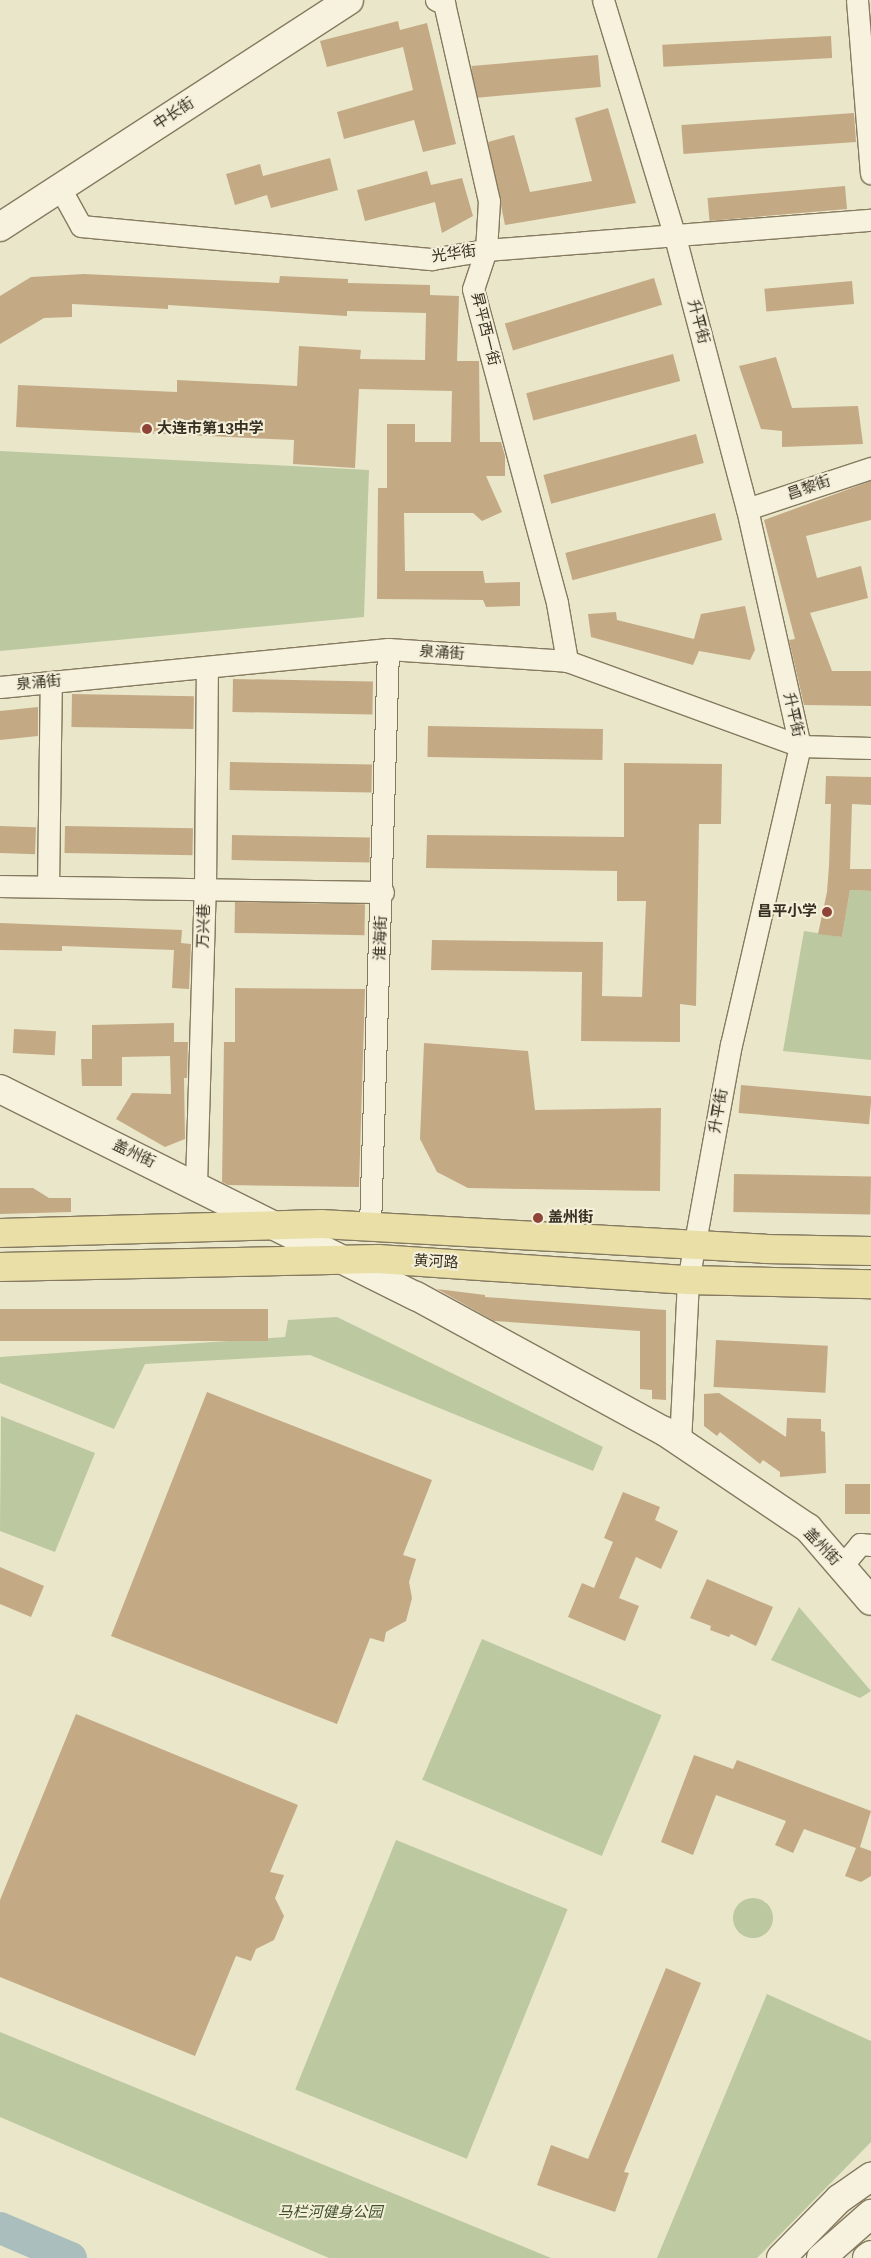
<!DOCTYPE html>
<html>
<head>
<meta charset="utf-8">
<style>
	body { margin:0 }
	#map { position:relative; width:871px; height:2258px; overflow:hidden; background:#eae6ca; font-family:"Roboto Serif","Noto Sans SC",serif }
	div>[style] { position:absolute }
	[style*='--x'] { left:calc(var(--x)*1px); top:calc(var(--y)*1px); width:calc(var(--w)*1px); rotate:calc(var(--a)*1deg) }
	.green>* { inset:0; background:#bcc89f; transform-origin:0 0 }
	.round { border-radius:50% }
	.river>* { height:32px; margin:-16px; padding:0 16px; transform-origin:16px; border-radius:16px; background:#aabfbd }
	.building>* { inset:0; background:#c4aa84; transform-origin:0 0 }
	.roads { filter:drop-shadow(1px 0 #857a60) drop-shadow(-1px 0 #857a60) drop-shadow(0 1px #857a60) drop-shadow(0 -1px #857a60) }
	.street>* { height:21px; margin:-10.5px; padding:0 10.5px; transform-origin:10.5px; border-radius:10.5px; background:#f6f2dd }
	.secondary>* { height:28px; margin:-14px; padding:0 14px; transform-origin:14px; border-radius:14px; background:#f6f2dd }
	.primary>* { height:28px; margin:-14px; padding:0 14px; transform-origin:14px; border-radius:14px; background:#e9dfa7 }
	.dots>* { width:14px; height:14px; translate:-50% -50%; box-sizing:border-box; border:2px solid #f3efd9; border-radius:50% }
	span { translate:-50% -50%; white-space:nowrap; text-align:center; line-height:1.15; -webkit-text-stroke:4px #f3efd9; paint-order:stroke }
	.street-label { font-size:15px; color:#373022 }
	.poi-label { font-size:15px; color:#373022; font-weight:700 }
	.left { translate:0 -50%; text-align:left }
	.right { translate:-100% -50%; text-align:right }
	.park-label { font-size:15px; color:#41522b; font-style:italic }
</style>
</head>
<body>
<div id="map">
	<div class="green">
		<div style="clip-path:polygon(0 451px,369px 470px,364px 617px,0 651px)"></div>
		<div style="clip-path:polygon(850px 890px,871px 891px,871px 1060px,783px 1051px,804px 931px,842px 937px)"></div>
		<div style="clip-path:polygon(337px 1317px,603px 1447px,593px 1471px,310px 1355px,145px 1364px,114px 1429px,0 1383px,0 1357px,285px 1337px,288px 1320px)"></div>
		<div style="clip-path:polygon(1px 1416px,95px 1453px,55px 1552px,0 1531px)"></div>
		<div style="clip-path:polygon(799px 1607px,871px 1691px,860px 1698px,771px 1660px)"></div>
		<div style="left:482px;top:1639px;width:195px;height:153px;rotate:23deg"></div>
		<div style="left:396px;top:1840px;width:185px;height:269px;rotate:22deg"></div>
		<div class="round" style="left:733px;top:1898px;width:40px;height:40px"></div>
		<div style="clip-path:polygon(767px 1994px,871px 2041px,871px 2142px,757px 2258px,657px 2258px)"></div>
		<div style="clip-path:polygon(0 2032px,551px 2258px,329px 2258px,0 2117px)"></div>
	</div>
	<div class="river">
		<div style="--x:0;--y:2228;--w:77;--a:22.9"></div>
	</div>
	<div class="building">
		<div style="clip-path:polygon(398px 21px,400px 30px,427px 23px,456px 144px,423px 152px,414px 120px,344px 139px,337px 112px,413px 90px,403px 47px,327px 67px,320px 41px)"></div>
		<div style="left:831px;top:36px;width:22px;height:169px;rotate:87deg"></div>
		<div style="left:598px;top:55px;width:32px;height:127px;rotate:85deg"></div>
		<div style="clip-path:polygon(608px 108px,636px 203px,505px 225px,488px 142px,514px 135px,530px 192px,592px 181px,575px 118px)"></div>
		<div style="left:854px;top:113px;width:29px;height:173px;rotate:86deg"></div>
		<div style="clip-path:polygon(330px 158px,338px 190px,271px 208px,267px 195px,235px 205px,226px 174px,260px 164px,263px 176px)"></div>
		<div style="clip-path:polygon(427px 171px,431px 185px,462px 178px,473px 216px,442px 233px,435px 202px,365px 221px,357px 190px)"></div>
		<div style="left:845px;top:186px;width:23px;height:138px;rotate:85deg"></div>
		<div style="clip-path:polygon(84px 274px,279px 283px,280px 276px,348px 279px,348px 283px,430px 285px,430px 295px,459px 296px,457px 361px,479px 361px,480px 442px,501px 442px,505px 456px,505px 476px,486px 476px,502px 512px,482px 521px,473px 513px,404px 513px,405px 571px,483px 571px,485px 583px,520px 582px,520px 606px,486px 607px,483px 600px,377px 599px,378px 488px,387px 488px,387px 424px,415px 424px,415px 442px,451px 442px,452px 391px,359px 389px,355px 468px,293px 464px,294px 440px,16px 427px,18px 385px,177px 392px,177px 380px,297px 386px,299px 346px,361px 350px,360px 359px,425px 360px,426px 313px,347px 311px,347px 316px,168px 305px,168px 309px,72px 304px,72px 317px,44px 318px,0 344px,0 296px,31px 277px)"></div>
		<div style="left:654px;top:278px;width:28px;height:156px;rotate:73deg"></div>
		<div style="left:852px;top:281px;width:23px;height:88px;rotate:85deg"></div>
		<div style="left:673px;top:354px;width:28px;height:152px;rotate:75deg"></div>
		<div style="clip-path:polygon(776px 357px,792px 408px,858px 406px,863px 444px,782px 447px,782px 431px,761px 429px,739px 366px)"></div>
		<div style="left:696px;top:434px;width:30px;height:158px;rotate:75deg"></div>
		<div style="clip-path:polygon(871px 481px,871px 520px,806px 536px,817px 578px,861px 566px,868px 598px,810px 613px,832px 671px,871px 671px,871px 706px,804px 705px,789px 640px,795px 639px,764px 520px)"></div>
		<div style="left:715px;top:513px;width:28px;height:155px;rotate:75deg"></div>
		<div style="clip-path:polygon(745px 606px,755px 650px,750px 660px,699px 651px,693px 665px,591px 637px,588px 614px,616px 612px,617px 620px,694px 639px,701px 614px)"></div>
		<div style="left:233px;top:679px;width:140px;height:33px;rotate:1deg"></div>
		<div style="left:72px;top:694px;width:122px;height:33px;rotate:1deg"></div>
		<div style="clip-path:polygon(38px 707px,38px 736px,0 740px,0 711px)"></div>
		<div style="left:428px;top:726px;width:175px;height:31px;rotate:1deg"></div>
		<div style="left:230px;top:762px;width:142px;height:28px;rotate:1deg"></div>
		<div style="clip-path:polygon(624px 763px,722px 764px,721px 824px,699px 824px,696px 1006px,680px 1004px,680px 1042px,581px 1041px,582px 972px,431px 970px,432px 940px,603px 942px,602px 996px,642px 997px,646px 901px,617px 901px,617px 871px,426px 868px,427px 835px,624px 837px)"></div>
		<div style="clip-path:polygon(826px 776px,871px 777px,871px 805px,852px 804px,850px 869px,871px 869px,871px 891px,850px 890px,842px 937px,818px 934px,827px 892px,829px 866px,831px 804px,825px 804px)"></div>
		<div style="left:0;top:826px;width:36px;height:27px;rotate:2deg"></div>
		<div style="left:65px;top:826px;width:128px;height:27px;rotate:1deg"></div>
		<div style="left:232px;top:835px;width:138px;height:25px;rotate:1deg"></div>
		<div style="left:235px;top:902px;width:130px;height:31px;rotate:1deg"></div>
		<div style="clip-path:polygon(0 923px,182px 930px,181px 943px,191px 944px,189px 989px,172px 988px,174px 950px,62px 946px,62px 951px,0 950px)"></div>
		<div style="clip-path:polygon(235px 988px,365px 989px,359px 1187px,228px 1185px,222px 1182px,224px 1042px,235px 1042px)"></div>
		<div style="clip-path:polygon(174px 1023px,174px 1042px,188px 1042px,187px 1078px,184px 1078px,185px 1139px,165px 1147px,116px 1119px,132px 1093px,171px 1094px,170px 1056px,122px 1057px,122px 1086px,82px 1086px,81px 1059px,92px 1059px,92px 1025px)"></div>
		<div style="left:14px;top:1029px;width:42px;height:24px;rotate:3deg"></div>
		<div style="clip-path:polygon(424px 1043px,528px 1051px,535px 1110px,661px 1108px,660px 1191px,468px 1188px,437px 1172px,420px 1139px)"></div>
		<div style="left:741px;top:1085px;width:131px;height:28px;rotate:5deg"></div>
		<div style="left:734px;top:1174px;width:137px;height:38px;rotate:1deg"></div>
		<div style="clip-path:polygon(0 1188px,33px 1188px,49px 1198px,71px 1198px,71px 1212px,0 1214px)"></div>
		<div style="clip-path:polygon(437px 1289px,485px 1295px,485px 1297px,666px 1310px,666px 1400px,652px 1399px,652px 1390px,640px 1389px,640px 1331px,494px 1321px)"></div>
		<div style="left:268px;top:1309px;width:32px;height:268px;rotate:90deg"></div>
		<div style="left:716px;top:1340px;width:112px;height:47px;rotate:3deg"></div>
		<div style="clip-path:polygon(207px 1392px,432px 1480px,403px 1555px,416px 1559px,409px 1582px,412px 1598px,406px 1621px,386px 1632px,384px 1642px,370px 1638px,337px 1724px,111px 1636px)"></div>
		<div style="clip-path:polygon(719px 1393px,786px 1437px,787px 1418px,821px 1419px,821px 1431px,825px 1432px,826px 1473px,780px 1477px,780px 1472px,763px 1460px,760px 1464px,720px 1432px,717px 1436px,704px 1426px,704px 1394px)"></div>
		<div style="left:845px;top:1484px;width:25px;height:30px"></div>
		<div style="clip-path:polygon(623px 1492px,660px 1507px,655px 1520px,678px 1531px,661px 1569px,636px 1557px,619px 1598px,639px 1606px,625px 1641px,568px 1617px,582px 1583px,594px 1588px,613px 1542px,604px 1538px)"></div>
		<div style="clip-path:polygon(0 1567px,44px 1586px,31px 1617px,0 1604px)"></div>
		<div style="clip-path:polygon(707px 1579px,773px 1607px,756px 1646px,731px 1634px,729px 1637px,710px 1630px,711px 1626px,690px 1618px)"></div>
		<div style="clip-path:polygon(76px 1714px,298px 1805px,270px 1872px,284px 1875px,275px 1898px,284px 1916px,274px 1940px,256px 1949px,251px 1961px,236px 1956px,195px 2056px,0 1977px,0 1900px)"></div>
		<div style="clip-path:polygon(694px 1755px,733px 1769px,737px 1760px,871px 1811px,860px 1847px,871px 1851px,871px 1876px,861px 1882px,845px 1876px,856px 1848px,804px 1829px,793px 1853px,775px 1845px,786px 1821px,716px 1795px,693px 1855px,661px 1842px)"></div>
		<div style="clip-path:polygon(666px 1968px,701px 1983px,624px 2172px,629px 2173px,615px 2212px,537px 2185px,551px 2145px,588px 2159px)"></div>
	</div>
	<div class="roads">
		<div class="street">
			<div style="--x:436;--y:0;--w:9;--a:21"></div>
			<div style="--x:444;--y:3;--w:203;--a:77.2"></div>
			<div style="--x:489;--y:201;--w:49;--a:93.5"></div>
			<div style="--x:486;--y:250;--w:41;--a:108.4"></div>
			<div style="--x:473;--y:289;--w:325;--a:75"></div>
			<div style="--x:557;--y:603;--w:59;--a:80.2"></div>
			<div style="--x:603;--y:0;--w:248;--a:73.1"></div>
			<div style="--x:675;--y:237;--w:281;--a:75.2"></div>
			<div style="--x:747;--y:509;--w:243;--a:77.4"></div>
			<div style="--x:800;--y:746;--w:306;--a:103"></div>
			<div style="--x:731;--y:1044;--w:240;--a:100.3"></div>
			<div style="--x:688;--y:1280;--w:163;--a:92.8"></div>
			<div style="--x:857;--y:0;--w:174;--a:85.4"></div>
			<div style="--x:60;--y:188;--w:43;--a:61.1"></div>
			<div style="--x:81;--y:226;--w:353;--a:5.4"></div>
			<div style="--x:432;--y:259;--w:55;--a:-9.5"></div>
			<div style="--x:486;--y:250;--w:386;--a:-4.5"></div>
			<div style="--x:747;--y:509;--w:131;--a:-18.3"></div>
			<div style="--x:0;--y:687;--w:390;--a:-5.6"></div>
			<div style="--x:388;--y:649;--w:179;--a:3.8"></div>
			<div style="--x:567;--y:661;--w:248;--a:20"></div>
			<div style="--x:800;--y:746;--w:71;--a:1.6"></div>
			<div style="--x:0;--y:886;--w:383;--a:0.9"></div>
			<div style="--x:48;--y:886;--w:204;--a:-89.2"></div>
			<div style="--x:196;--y:1184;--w:295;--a:-88.3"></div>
			<div style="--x:205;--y:889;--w:221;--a:-89.5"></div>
			<div style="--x:370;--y:1226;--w:577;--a:-88.21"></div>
			<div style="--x:841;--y:1567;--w:30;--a:-50"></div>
			<div style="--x:860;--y:1544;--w:11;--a:5"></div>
		</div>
		<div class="secondary">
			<div style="--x:0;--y:227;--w:416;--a:-33"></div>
			<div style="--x:0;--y:1089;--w:465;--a:26.5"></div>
			<div style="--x:416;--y:1296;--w:282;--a:28.6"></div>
			<div style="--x:664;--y:1431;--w:174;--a:34"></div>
			<div style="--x:808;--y:1528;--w:96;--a:49.2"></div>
			<div style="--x:781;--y:2258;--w:83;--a:-45.5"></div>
			<div style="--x:839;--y:2199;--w:39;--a:-35"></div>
			<div style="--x:821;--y:2258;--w:67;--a:-41.3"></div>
			<div style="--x:867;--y:2258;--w:5;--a:-37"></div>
		</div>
		<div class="primary">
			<div style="--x:0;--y:1233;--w:321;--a:-1.6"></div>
			<div style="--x:321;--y:1224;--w:445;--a:3.2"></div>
			<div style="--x:765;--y:1249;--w:106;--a:1.1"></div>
			<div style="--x:0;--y:1267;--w:378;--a:-1.2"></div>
			<div style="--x:378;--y:1259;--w:311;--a:3.9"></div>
			<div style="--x:688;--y:1280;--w:183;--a:1.3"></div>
		</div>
	</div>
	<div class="dots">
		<div style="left:147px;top:429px;background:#8e4537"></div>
		<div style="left:827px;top:912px;background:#8e4537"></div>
		<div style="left:538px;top:1218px;background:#8e4537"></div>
	</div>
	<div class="street-label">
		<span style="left:174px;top:114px;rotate:-33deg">中长街</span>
		<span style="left:454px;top:254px;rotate:-8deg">光华街</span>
		<span style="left:698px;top:322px;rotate:75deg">升平街</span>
		<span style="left:485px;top:329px;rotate:76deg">昇平西一街</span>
		<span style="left:809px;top:488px;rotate:-19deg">昌黎街</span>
		<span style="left:442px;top:653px;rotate:4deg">泉涌街</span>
		<span style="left:39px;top:683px;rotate:-5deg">泉涌街</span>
		<span style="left:793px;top:715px;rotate:77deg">升平街</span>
		<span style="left:204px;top:926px;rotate:-88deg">万兴巷</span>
		<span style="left:381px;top:938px;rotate:-88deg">淮海街</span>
		<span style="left:719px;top:1111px;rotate:-80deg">升平街</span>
		<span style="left:134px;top:1154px;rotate:26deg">盖州街</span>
		<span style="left:436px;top:1262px;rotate:3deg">黄河路</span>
		<span style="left:822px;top:1547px;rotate:47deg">盖州街</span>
	</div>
	<div class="poi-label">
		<span class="left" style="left:157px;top:429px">大连市第13中学</span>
		<span class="right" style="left:817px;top:912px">昌平小学</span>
		<span class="left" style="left:548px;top:1218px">盖州街</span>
	</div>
	<div class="park-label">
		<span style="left:330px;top:2213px">马栏河健身公园</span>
	</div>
</div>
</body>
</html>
